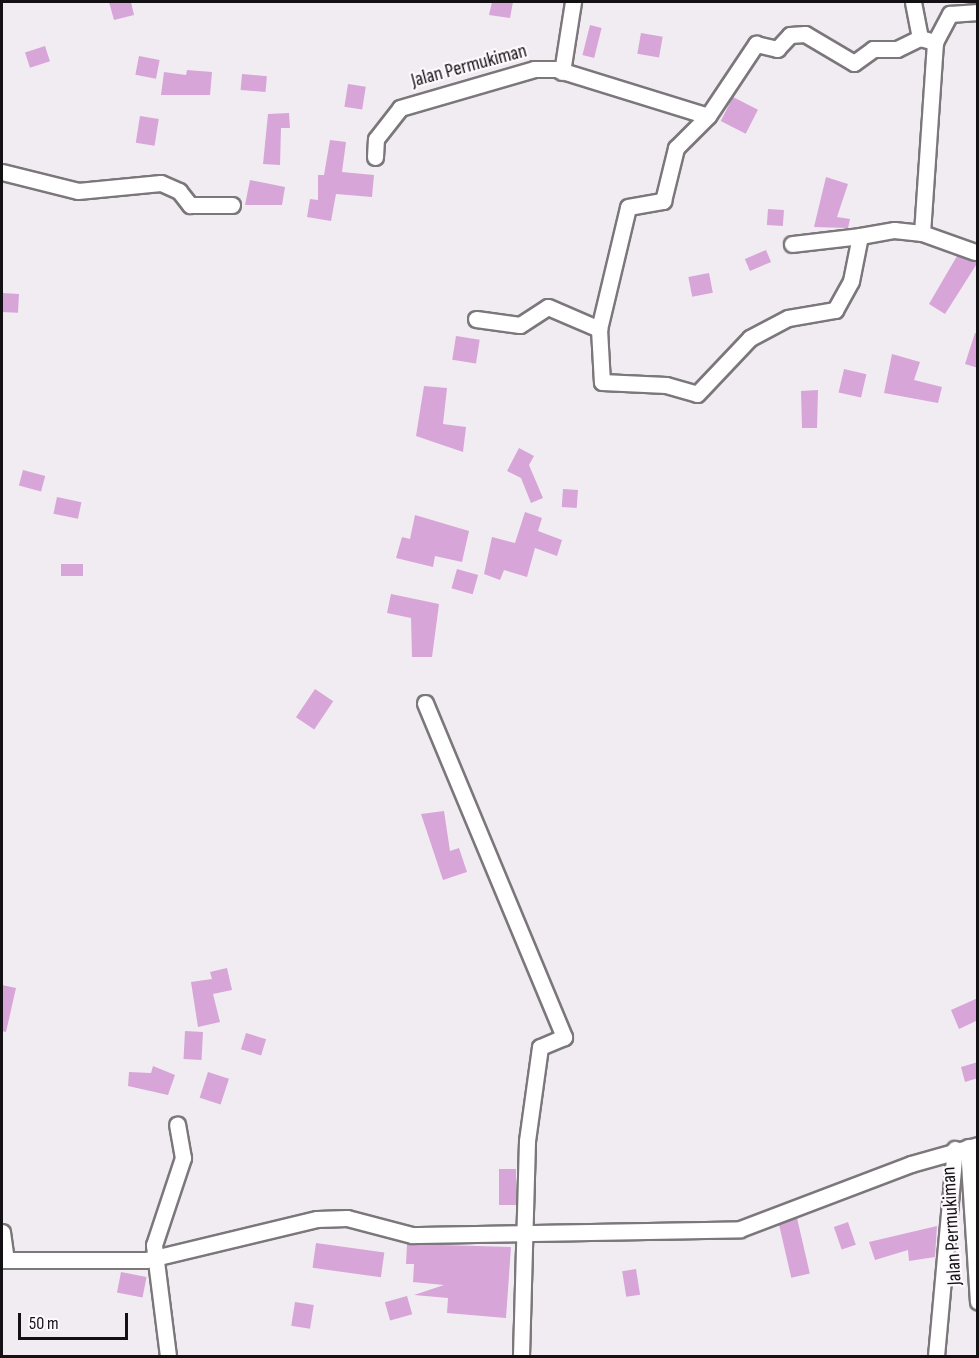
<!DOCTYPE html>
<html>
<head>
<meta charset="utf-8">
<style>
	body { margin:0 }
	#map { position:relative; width:979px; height:1358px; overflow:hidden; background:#f1ecf1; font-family:"Sofia Sans Condensed",sans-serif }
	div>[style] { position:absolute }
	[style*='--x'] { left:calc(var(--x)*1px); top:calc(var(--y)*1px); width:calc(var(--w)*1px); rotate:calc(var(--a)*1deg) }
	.building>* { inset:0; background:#d7a5d8; transform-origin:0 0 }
	.roads { filter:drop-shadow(2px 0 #7b777b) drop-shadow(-2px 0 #7b777b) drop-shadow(0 2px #7b777b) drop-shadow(0 -2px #7b777b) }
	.street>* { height:15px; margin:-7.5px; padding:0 7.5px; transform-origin:7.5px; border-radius:7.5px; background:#fff }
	span { translate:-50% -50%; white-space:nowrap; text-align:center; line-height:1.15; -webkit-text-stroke:4.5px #fef9fe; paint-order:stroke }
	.street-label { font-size:20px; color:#131113 }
	.frame { position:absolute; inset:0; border:3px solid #131113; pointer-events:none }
	.scale { position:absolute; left:18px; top:1313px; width:110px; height:27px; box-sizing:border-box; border:3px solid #131113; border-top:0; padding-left:8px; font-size:18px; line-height:21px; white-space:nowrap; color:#131113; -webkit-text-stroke:4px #fef9fe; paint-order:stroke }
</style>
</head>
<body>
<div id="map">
	<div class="building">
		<div style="clip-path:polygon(109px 2px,131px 2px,134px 15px,114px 20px)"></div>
		<div style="clip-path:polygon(492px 2px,513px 2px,510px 18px,489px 15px)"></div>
		<div style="left:590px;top:25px;width:12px;height:31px;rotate:14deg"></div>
		<div style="left:641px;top:33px;width:22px;height:21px;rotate:10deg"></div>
		<div style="left:45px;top:46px;width:16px;height:21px;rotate:72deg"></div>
		<div style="left:139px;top:56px;width:21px;height:19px;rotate:11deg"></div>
		<div style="clip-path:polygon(187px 70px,212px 72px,210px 95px,161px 95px,164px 72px,186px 75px)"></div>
		<div style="left:242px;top:74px;width:25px;height:16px;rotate:5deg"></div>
		<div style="left:348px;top:84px;width:18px;height:23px;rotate:9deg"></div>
		<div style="left:733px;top:97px;width:28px;height:27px;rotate:27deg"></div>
		<div style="clip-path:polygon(289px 113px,290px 128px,281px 128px,280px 165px,263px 164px,268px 114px)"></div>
		<div style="left:140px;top:116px;width:19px;height:27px;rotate:9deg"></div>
		<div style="clip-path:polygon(330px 140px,346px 142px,342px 172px,374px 175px,372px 197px,336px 194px,331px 221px,307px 217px,310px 199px,318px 200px,318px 175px,324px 175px)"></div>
		<div style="clip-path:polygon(826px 177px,848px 184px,837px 217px,850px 219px,848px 228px,814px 227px)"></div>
		<div style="clip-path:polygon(250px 180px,285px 187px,282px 205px,245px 205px)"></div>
		<div style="left:768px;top:209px;width:16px;height:16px;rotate:4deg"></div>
		<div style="left:766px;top:250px;width:13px;height:23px;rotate:67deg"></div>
		<div style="clip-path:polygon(957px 256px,978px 262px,945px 314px,929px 304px)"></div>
		<div style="left:709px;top:273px;width:20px;height:21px;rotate:79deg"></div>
		<div style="left:2px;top:293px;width:17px;height:19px;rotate:3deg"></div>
		<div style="clip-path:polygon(975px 333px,978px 334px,978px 368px,965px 364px)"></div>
		<div style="left:456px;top:336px;width:24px;height:24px;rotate:9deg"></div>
		<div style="clip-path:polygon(892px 354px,920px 362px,914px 380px,942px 387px,938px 403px,884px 393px)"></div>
		<div style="left:844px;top:369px;width:23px;height:24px;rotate:13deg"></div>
		<div style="clip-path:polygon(424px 386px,447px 388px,443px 424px,466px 427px,463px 452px,416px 436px)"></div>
		<div style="clip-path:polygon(818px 390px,817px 428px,802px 428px,801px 391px)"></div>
		<div style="clip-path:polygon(519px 448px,534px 456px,529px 465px,543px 498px,531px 503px,521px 478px,507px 471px)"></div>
		<div style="left:23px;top:470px;width:23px;height:16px;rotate:15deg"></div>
		<div style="left:563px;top:489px;width:15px;height:18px;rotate:4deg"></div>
		<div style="left:57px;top:497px;width:25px;height:17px;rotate:12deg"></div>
		<div style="clip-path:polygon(525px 512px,542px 518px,538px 531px,562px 540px,557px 556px,535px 548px,527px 577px,504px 570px,500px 580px,484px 574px,492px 537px,515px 543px)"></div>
		<div style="clip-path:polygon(415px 515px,469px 531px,462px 562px,435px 556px,433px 567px,396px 558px,402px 537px,410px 539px)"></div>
		<div style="left:61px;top:564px;width:22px;height:12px"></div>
		<div style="left:457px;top:569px;width:22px;height:20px;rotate:16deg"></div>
		<div style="clip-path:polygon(391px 594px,439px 604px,432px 657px,412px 657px,411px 618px,387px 613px)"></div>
		<div style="left:315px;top:689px;width:22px;height:34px;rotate:34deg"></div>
		<div style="clip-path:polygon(444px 811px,450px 851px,459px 848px,467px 872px,443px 880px,421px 814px)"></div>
		<div style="clip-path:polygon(227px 968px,232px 990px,213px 994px,220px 1022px,198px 1027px,191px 982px,212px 979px,210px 972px)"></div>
		<div style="clip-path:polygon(2px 985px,16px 988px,6px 1032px,2px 1031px)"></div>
		<div style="clip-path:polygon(978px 998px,978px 1020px,959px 1029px,951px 1010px)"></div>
		<div style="left:185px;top:1031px;width:18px;height:28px;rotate:3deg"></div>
		<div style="left:246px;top:1033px;width:21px;height:17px;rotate:17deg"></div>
		<div style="clip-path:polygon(978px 1062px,978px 1078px,965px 1082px,961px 1067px)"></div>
		<div style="clip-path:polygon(153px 1066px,175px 1075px,168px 1095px,128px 1086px,129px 1072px,151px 1073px)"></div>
		<div style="left:208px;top:1072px;width:22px;height:27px;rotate:18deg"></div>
		<div style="left:499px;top:1169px;width:17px;height:36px"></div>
		<div style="left:797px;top:1218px;width:57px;height:19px;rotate:77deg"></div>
		<div style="left:848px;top:1222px;width:24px;height:15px;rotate:71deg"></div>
		<div style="clip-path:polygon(937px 1226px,935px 1257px,909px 1261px,908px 1250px,875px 1260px,869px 1242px)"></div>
		<div style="left:316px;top:1243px;width:69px;height:25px;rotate:8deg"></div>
		<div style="clip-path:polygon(407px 1244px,511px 1247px,506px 1318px,447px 1313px,448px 1298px,414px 1295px,444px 1285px,413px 1282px,414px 1264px,406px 1264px)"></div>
		<div style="left:636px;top:1269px;width:26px;height:14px;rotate:81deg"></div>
		<div style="left:121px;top:1272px;width:26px;height:21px;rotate:11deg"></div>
		<div style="left:407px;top:1296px;width:19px;height:23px;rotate:74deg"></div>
		<div style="left:295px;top:1302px;width:19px;height:24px;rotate:9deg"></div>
	</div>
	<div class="roads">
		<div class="street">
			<div style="--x:913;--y:2;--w:37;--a:79"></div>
			<div style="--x:920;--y:38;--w:16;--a:15"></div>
			<div style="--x:935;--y:42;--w:32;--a:-62"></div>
			<div style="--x:950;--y:14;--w:28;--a:-4"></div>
			<div style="--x:562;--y:72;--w:71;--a:-81.1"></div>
			<div style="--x:375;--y:157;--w:18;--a:-87"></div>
			<div style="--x:376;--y:139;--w:39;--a:-52"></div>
			<div style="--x:400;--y:108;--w:140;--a:-16.2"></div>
			<div style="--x:534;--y:69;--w:22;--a:0"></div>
			<div style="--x:556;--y:69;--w:159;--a:17.2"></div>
			<div style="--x:708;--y:116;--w:87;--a:-56.3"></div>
			<div style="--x:756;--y:44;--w:22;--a:13"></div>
			<div style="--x:777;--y:49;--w:19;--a:-47"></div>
			<div style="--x:790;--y:35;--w:15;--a:-4"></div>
			<div style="--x:805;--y:34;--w:57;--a:30.6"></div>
			<div style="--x:854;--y:63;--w:24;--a:-36"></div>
			<div style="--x:873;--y:49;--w:24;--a:0"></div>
			<div style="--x:897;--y:49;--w:25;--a:-26"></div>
			<div style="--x:2;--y:172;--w:78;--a:14"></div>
			<div style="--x:78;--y:191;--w:83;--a:-5.5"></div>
			<div style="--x:161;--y:183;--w:20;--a:24"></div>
			<div style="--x:179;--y:191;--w:18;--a:52"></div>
			<div style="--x:190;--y:205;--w:42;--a:0"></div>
			<div style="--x:922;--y:233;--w:191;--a:-86.1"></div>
			<div style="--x:792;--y:244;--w:68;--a:-6.7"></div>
			<div style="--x:476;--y:319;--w:44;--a:7.8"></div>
			<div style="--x:520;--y:325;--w:33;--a:-33"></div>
			<div style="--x:548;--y:307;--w:56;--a:23.3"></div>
			<div style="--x:599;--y:329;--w:125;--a:-76.6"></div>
			<div style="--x:628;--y:207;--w:36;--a:-10"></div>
			<div style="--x:663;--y:201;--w:55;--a:-76.2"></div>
			<div style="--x:676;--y:148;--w:45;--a:-45"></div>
			<div style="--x:599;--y:329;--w:53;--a:86.8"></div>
			<div style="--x:602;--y:382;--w:64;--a:2.7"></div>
			<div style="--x:666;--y:385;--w:32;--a:16"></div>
			<div style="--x:697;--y:394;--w:77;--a:-46.6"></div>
			<div style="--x:750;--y:338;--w:43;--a:-27.8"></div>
			<div style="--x:788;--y:318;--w:48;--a:-9.7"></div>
			<div style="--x:835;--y:310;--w:33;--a:-61"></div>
			<div style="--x:851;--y:281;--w:46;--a:-78.7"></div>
			<div style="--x:860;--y:236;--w:35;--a:-10"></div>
			<div style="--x:894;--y:230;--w:28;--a:6"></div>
			<div style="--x:922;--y:233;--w:56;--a:19.7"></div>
			<div style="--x:425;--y:703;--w:362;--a:67.4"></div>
			<div style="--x:564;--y:1037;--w:26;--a:157"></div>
			<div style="--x:540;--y:1047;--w:95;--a:97.9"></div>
			<div style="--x:527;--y:1141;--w:215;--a:91.6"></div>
			<div style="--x:968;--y:1147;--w:155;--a:86.3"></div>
			<div style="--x:2;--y:1232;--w:28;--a:82"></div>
			<div style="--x:2;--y:1260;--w:144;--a:0"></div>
			<div style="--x:146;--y:1260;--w:176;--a:-13.5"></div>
			<div style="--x:317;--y:1219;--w:30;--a:-2"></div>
			<div style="--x:347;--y:1218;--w:67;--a:14.7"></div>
			<div style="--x:412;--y:1235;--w:328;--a:-1"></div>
			<div style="--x:740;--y:1229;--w:183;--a:-20.8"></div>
			<div style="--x:911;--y:1164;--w:70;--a:-15.8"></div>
			<div style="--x:168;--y:1356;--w:112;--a:-97.2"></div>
			<div style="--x:154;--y:1245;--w:92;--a:-71.6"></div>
			<div style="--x:183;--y:1158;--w:34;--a:-100"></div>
			<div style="--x:936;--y:1356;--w:208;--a:-84.8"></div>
		</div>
	</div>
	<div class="street-label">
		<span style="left:469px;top:66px;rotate:-15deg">Jalan Permukiman</span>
		<span style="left:952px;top:1226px;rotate:-93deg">Jalan Permukiman</span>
	</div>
	<div class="frame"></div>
	<div class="scale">50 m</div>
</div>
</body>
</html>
